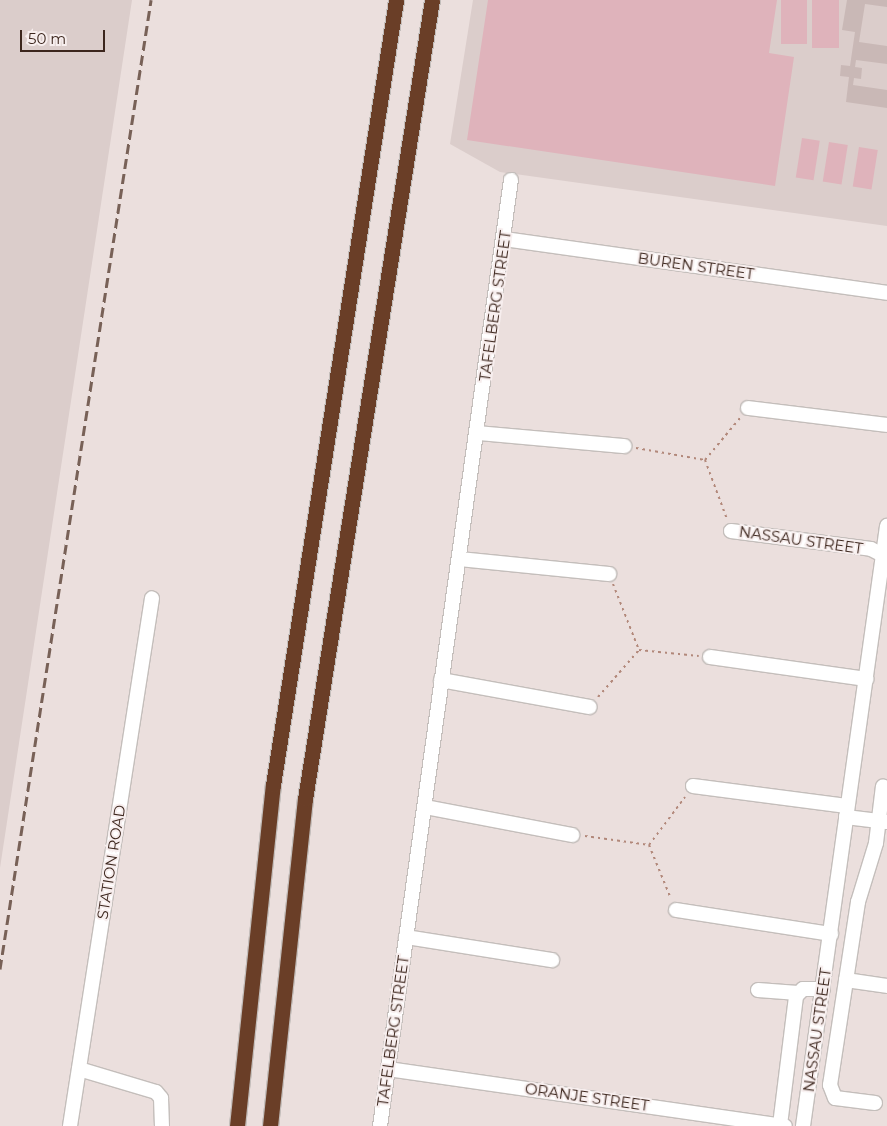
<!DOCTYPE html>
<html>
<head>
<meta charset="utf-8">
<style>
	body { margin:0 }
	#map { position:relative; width:887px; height:1126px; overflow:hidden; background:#ebdfdd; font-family:Montserrat,sans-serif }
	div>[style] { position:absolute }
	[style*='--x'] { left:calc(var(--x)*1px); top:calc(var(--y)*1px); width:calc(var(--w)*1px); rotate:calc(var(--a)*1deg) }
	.built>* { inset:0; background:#dbcdcb }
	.green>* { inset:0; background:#dfb3bb; transform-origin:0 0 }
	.building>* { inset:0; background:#c9b8b6 }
	.path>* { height:2px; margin-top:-1px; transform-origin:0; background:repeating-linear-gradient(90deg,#b2887a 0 2.5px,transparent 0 6.5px) }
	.roads { filter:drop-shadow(1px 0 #c4bebb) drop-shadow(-1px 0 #c4bebb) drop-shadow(0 1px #c4bebb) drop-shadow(0 -1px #c4bebb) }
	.minor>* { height:14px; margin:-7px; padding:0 7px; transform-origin:7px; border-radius:7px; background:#fff }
	.highway>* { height:15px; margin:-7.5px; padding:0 7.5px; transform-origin:7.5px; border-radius:7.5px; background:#6a3e27 }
	.rail>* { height:3px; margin-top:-1.5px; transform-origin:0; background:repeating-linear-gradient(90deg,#786157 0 10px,transparent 0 15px) }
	span { translate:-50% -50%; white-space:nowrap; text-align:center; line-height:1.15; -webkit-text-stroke:4px #f7eeee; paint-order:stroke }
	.street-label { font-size:15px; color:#3c261d }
	.scale { position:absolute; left:20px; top:30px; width:85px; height:22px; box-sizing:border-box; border:2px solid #3c261d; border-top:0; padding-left:6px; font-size:15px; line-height:18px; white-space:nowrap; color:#3c261d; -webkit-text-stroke:4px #f7eeee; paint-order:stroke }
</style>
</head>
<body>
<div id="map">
	<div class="built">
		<div style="clip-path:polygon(0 0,132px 0,0 868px)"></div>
		<div style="clip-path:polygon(473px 0,887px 0,887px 226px,500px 172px,450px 144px)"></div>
	</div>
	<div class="green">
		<div style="clip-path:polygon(488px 0,777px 0,769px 53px,794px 57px,775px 186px,467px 140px)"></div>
		<div style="left:781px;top:0;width:26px;height:44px"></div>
		<div style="left:812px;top:0;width:27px;height:48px"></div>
		<div style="left:802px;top:138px;width:18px;height:40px;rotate:9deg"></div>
		<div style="left:829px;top:142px;width:19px;height:40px;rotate:9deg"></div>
		<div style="left:859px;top:147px;width:19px;height:40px;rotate:9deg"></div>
	</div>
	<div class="building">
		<div style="clip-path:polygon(847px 0,887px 0,887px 7px,865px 4px,859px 42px,887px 46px,887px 64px,856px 60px,855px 67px,862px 68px,861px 79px,854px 78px,853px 85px,887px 90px,887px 108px,846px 102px,849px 77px,840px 76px,841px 65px,850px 66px,855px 32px,842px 30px)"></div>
	</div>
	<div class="path">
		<div style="--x:636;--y:448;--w:70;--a:9.9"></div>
		<div style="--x:705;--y:460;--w:63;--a:69.6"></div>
		<div style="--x:705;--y:460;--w:55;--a:-50.2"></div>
		<div style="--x:613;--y:584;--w:71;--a:68.5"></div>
		<div style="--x:639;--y:650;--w:60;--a:5.7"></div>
		<div style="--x:598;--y:697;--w:62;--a:-48.9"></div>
		<div style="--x:585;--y:836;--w:65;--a:8"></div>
		<div style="--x:649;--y:845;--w:60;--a:-53.1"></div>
		<div style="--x:649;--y:845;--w:58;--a:67.8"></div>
	</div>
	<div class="roads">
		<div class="minor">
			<div style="--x:504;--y:239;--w:387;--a:8"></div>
			<div style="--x:748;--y:408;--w:140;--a:7"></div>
			<div style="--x:478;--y:433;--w:147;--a:5.1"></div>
			<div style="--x:731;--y:531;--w:141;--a:7.3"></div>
			<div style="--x:871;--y:549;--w:18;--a:27"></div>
			<div style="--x:459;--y:559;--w:151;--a:5.7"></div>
			<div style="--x:710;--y:657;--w:158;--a:8"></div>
			<div style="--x:441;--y:680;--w:151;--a:10.3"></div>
			<div style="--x:693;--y:786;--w:155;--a:7.4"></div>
			<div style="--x:425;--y:807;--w:150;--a:10.8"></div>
			<div style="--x:846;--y:817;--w:41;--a:7"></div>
			<div style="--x:676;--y:910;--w:157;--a:8.8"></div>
			<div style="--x:406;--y:937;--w:148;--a:9"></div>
			<div style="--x:846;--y:980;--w:41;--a:8.3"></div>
			<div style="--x:758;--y:990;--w:40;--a:4.3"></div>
			<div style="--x:79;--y:1069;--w:80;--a:16.6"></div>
			<div style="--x:156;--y:1092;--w:8;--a:50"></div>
			<div style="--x:161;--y:1098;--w:28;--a:88"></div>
			<div style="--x:388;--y:1069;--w:401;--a:8.2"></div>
			<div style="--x:875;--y:1103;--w:40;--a:-172.9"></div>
			<div style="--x:835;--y:1098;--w:14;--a:-111"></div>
			<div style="--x:830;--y:1085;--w:185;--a:-81.3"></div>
			<div style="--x:858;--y:902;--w:62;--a:-73"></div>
			<div style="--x:876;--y:843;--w:57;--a:-83"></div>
			<div style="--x:780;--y:1125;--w:130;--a:-82.9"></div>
			<div style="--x:796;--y:996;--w:10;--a:-45"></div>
			<div style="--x:803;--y:989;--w:20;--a:0"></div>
			<div style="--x:70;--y:1126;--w:534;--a:-81.17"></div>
			<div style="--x:380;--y:1126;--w:955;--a:-82.12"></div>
			<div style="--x:803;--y:1126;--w:606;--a:-82.03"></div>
		</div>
		<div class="highway">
			<div style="--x:237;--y:1126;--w:343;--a:-84"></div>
			<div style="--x:273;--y:785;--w:795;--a:-81.09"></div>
			<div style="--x:270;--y:1126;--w:329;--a:-83.9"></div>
			<div style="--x:305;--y:799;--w:809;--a:-80.97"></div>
		</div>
	</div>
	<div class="rail">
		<div style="--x:0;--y:969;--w:981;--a:-81.14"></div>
	</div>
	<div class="street-label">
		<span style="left:696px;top:266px;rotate:8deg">BUREN STREET</span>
		<span style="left:495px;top:306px;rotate:-82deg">TAFELBERG STREET</span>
		<span style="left:801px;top:540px;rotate:8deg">NASSAU STREET</span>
		<span style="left:111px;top:862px;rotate:-81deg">STATION ROAD</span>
		<span style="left:817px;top:1030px;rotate:-82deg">NASSAU STREET</span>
		<span style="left:393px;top:1031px;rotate:-82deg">TAFELBERG STREET</span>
		<span style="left:587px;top:1097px;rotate:8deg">ORANJE STREET</span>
	</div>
	<div class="scale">50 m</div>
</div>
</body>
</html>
